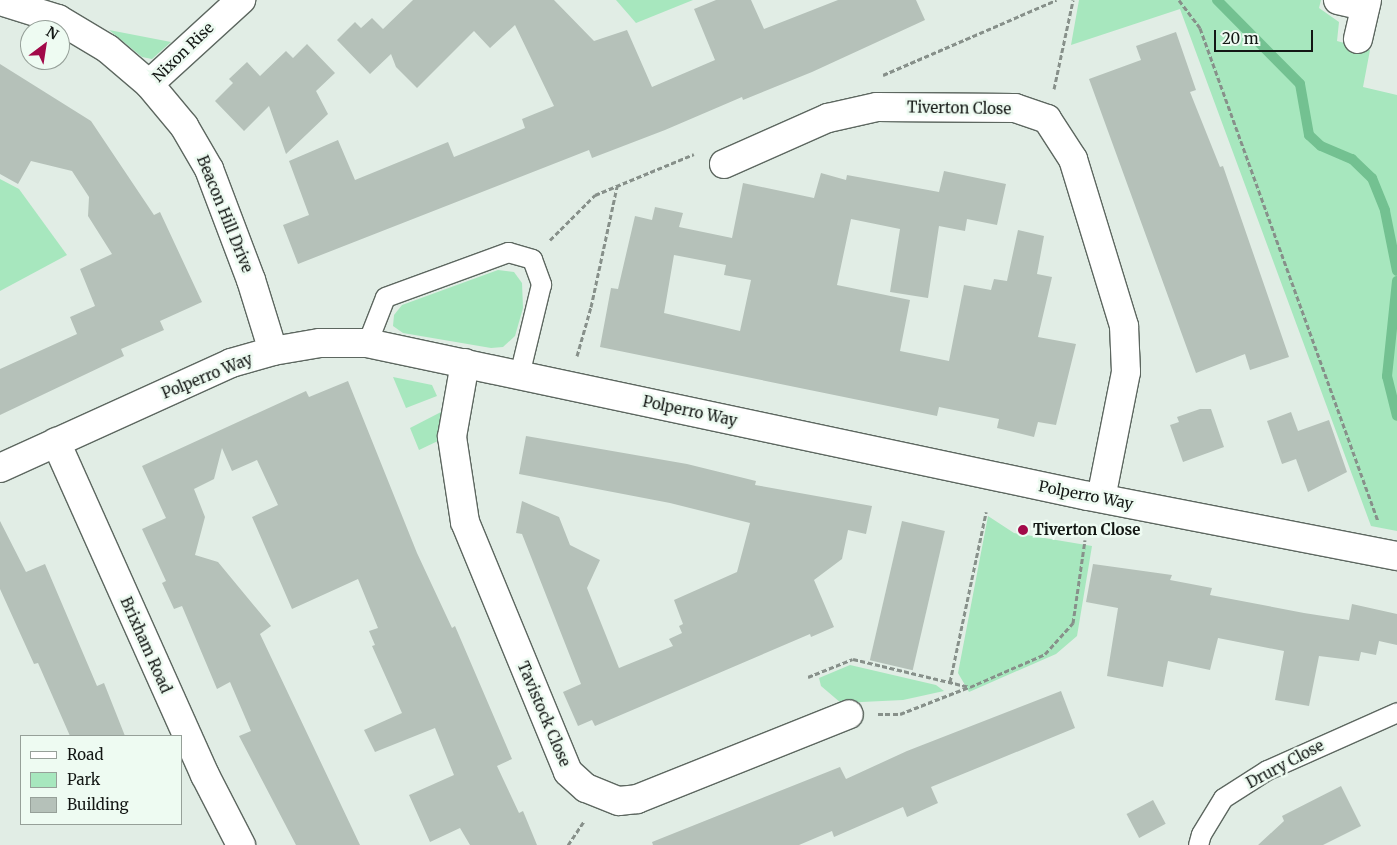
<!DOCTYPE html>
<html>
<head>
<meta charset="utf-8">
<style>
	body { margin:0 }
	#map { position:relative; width:1397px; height:845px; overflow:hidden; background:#e1ede5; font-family:Merriweather,serif }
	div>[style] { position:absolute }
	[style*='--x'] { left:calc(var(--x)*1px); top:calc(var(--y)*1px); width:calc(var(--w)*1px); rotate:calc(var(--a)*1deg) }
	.green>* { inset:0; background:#a7e7be }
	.stream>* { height:10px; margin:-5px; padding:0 5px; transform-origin:5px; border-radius:5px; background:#73c191 }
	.building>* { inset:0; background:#b5c1b9; transform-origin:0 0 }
	.path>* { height:3px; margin-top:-1.5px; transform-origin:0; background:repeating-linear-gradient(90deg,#87908a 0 5px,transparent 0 7.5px) }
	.roads { filter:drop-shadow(1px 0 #5d6760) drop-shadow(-1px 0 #5d6760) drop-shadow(0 1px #5d6760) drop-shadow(0 -1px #5d6760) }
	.lane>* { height:19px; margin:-9.5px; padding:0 9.5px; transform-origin:9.5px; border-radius:9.5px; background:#fff }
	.street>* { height:28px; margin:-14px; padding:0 14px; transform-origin:14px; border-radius:14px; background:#fff }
	.secondary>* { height:28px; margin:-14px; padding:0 14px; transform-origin:14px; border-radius:14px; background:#fff }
	.dots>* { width:14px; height:14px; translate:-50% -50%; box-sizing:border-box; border:2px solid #eefbf2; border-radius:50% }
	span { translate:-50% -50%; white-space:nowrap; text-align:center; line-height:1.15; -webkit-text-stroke:5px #eefbf2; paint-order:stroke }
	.street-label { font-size:15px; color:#131714 }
	.poi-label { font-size:15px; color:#131714; font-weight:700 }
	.left { translate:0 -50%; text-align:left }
	.legend { position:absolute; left:20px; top:735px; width:162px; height:90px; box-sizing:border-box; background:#eefbf2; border:1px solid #96a099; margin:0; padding:6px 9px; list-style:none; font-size:15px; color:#131714 }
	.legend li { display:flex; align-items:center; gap:10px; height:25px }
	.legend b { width:25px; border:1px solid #96a099 }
	.north { position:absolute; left:20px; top:20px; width:50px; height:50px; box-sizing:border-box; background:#eefbf2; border:1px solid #96a099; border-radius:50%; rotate:31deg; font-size:14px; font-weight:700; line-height:20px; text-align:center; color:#131714 }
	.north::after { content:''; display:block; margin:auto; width:18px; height:22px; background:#a20949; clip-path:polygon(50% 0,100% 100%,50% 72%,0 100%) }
	.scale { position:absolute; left:1214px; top:30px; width:99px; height:22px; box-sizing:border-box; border:2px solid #131714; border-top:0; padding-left:6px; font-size:15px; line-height:18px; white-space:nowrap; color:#131714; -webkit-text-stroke:4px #eefbf2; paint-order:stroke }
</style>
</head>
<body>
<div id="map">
	<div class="green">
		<div style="clip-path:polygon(616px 0,693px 0,636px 23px)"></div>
		<div style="clip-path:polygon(1079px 0,1321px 0,1319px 8px,1339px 22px,1337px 41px,1370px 50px,1363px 87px,1397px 95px,1397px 531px,1371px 526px,1180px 9px,1071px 45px)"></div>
		<div style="clip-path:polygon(109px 30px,171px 42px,152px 59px,142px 57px)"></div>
		<div style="clip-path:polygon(0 179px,19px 189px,67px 255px,0 291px)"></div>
		<div style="clip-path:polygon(498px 270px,514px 272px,522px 283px,523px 308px,515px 336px,503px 347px,491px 348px,403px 333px,393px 326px,394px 315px,402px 305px)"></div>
		<div style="clip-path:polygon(393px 377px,432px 385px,437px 396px,406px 408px)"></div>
		<div style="clip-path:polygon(441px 412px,444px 425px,440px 440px,419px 450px,410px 428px)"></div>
		<div style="clip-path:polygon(988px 516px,1014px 533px,1092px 546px,1077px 636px,1056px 654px,969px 692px,958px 673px)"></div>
		<div style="clip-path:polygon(850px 665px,936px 685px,944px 691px,903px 700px,841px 703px,821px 686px,819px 678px)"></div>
	</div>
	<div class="stream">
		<div style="--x:1217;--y:0;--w:118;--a:45.3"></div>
		<div style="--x:1300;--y:84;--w:52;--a:80"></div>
		<div style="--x:1309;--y:135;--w:16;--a:43"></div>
		<div style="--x:1321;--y:146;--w:34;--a:23"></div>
		<div style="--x:1352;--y:159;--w:28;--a:44"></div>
		<div style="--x:1372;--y:178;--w:35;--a:68"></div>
		<div style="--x:1385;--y:211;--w:61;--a:78.7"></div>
		<div style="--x:1397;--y:281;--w:96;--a:96"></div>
		<div style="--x:1387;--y:376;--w:41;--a:76"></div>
	</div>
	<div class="building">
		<div style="clip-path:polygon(413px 0,554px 0,594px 41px,627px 30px,652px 87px,715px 60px,694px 9px,716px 0,751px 0,764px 29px,838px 0,916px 0,925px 20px,812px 72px,743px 100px,742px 97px,665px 130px,592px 158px,589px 150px,298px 264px,283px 225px,309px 215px,289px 161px,338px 140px,355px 180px,448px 142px,454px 157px,525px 128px,522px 119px,554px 106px,515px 25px,490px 48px,474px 31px,417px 88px,396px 67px,391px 54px,370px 74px,337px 40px,355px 22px,361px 28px,372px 18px,383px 29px)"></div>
		<div style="clip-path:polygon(1176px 32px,1196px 90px,1190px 92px,1220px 167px,1223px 166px,1289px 357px,1250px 370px,1245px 354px,1196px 373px,1089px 79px,1141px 60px,1136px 46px)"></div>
		<div style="clip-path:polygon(307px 44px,335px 73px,316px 91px,328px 114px,286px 154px,269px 106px,244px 131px,215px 101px,233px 83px,229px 79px,247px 62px,260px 76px,286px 51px,293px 58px)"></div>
		<div style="clip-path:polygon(0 64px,91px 121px,154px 215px,160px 212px,202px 302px,160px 321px,164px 330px,121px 349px,124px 356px,0 415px,0 369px,77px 334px,70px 317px,95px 306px,80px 269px,112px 254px,88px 216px,89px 197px,72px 171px,31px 161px,18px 184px,0 174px)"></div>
		<div style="clip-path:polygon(evenodd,944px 171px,1006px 184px,997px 225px,967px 219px,965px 231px,939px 226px,928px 298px,890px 292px,900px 229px,851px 219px,837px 285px,910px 300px,900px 351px,949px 361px,964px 285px,991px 290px,994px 279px,1007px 281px,1018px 230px,1044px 236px,1037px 274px,1052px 277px,1038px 337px,1076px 344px,1056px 425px,1038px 422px,1034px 437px,997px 428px,999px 419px,939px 407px,937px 416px,600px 347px,611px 288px,618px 289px,635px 216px,652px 220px,655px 207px,683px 213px,679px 227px,732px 238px,743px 183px,814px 198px,821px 173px,846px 180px,847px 175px,939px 192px,944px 171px,674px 255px,726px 265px,724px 275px,751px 280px,740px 331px,664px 313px,674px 255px)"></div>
		<div style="clip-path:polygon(348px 381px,417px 553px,452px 628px,455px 626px,512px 759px,497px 766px,519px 813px,523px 811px,537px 845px,470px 845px,460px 828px,430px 842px,409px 795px,454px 775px,435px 728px,375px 752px,364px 730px,402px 713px,372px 646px,375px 645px,369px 631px,378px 628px,358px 579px,292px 609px,252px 517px,278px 505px,257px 460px,232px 471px,222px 448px,214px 479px,194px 489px,205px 517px,195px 555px,218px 562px,271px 626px,260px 634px,360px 845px,296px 845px,239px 736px,251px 731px,230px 682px,217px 689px,182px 606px,174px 609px,162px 583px,166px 581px,142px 529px,166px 518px,142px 466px,306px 391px,309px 397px)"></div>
		<div style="clip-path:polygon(1200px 409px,1211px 409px,1224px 447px,1183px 462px,1170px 425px,1179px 422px,1177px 417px)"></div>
		<div style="clip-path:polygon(1291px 412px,1298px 431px,1329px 420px,1347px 472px,1308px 492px,1296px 459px,1282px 464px,1267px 421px)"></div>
		<div style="clip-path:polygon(526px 436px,687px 464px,756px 481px,755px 485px,872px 506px,866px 534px,848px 530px,842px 559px,814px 580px,834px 627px,811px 637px,810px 634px,595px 726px,592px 720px,578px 726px,563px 692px,581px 684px,522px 534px,516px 533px,522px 501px,559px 517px,570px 545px,600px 560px,587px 588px,619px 668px,673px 646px,669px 639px,682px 633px,679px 626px,683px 624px,674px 600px,737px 572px,750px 523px,670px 503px,519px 474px)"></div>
		<div style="clip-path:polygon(0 521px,26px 572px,45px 564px,97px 686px,104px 683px,125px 736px,70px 736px,38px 663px,34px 664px,0 589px)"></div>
		<div style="left:902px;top:521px;width:44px;height:143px;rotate:13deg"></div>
		<div style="clip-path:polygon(1093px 564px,1172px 575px,1170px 580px,1212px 588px,1210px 595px,1304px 613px,1349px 620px,1352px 604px,1397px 614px,1397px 645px,1379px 641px,1376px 655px,1361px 652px,1359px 661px,1319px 656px,1309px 706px,1275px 700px,1284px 651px,1218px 638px,1210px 670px,1168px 661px,1163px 687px,1107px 676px,1118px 608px,1086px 602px)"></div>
		<div style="clip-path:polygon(1061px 691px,1075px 728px,931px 787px,938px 803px,907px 817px,903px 807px,834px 837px,832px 831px,799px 845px,653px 845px,652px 842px,840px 767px,846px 779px,907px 751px)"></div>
		<div style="clip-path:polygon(1341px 786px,1361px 826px,1323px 845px,1258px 845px,1284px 821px,1282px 816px)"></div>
		<div style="left:1153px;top:800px;width:27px;height:30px;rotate:62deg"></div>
	</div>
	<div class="path">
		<div style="--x:1179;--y:0;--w:35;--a:53"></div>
		<div style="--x:1200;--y:28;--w:524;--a:70.15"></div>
		<div style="--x:883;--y:75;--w:189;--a:-23.4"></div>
		<div style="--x:1054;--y:89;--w:91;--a:-77.9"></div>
		<div style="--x:550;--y:240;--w:64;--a:-45"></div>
		<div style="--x:595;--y:195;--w:107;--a:-22.5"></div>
		<div style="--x:577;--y:356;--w:51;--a:-74.1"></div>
		<div style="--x:591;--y:307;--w:123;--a:-77.8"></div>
		<div style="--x:808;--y:677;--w:48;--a:-21.8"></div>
		<div style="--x:853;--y:659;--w:120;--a:13.5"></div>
		<div style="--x:970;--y:687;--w:82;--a:-23.7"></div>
		<div style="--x:1045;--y:654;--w:42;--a:-47.9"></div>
		<div style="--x:1073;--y:623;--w:84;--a:-81.8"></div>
		<div style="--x:950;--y:682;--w:174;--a:-78"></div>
		<div style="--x:878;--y:714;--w:22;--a:0"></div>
		<div style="--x:900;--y:714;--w:74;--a:-21.4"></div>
		<div style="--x:568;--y:845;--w:29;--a:-56"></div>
	</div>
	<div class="roads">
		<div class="lane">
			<div style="--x:367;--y:343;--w:49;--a:-68.6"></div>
			<div style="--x:385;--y:297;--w:131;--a:-20.1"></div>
			<div style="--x:508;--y:252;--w:25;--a:16"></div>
			<div style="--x:532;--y:259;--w:27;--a:70"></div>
			<div style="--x:541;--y:284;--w:94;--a:103.6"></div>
			<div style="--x:1198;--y:845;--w:11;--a:-75"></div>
			<div style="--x:1201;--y:834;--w:42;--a:-58.6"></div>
			<div style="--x:1223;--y:798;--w:52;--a:-32.5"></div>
			<div style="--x:1267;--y:770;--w:142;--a:-24"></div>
		</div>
		<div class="street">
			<div style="--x:1338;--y:0;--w:28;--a:13"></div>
			<div style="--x:0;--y:1;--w:61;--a:17.2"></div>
			<div style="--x:58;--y:19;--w:58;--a:31"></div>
			<div style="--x:108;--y:49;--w:54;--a:40.5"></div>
			<div style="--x:149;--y:84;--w:55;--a:50.2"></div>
			<div style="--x:184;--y:126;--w:50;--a:59.8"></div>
			<div style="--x:209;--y:169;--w:119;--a:69.3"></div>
			<div style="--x:251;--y:280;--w:74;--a:72.8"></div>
			<div style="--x:1358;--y:39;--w:40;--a:-77"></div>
			<div style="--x:149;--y:84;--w:125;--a:-42.4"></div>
			<div style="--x:724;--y:164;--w:114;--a:-23.9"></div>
			<div style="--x:828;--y:118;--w:50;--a:-12.7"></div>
			<div style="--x:877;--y:107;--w:138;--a:0.4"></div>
			<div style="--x:1015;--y:108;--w:34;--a:19"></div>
			<div style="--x:1047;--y:119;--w:48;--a:57"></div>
			<div style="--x:1073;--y:159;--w:175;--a:73"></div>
			<div style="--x:1124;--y:326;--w:46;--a:87.5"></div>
			<div style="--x:1126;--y:372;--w:128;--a:101.2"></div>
			<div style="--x:465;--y:363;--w:75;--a:100"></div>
			<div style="--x:452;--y:437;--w:86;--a:81.3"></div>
			<div style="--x:465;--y:522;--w:270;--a:67.6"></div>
			<div style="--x:568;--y:772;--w:24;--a:42"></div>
			<div style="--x:586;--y:788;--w:35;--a:22"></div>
			<div style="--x:619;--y:801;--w:18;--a:-6"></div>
			<div style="--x:637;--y:799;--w:228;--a:-21.8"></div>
			<div style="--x:56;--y:442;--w:365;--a:65.9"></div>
			<div style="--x:205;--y:775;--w:79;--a:62.8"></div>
		</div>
		<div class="secondary">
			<div style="--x:0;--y:468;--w:254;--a:-24.4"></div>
			<div style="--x:231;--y:363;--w:44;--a:-15.9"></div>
			<div style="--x:273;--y:351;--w:48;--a:-9.7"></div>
			<div style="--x:320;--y:343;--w:47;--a:0"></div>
			<div style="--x:367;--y:343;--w:737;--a:11.98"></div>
			<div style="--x:1088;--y:496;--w:315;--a:11"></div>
		</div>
	</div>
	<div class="dots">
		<div style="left:1023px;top:530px;background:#a20949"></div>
	</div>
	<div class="street-label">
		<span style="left:183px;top:52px;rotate:-44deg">Nixon Rise</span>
		<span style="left:959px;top:108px;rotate:1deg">Tiverton Close</span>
		<span style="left:225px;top:214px;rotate:68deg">Beacon Hill Drive</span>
		<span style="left:207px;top:376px;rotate:-22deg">Polperro Way</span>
		<span style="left:690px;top:411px;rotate:12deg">Polperro Way</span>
		<span style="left:1086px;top:495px;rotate:11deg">Polperro Way</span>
		<span style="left:146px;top:645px;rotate:66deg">Brixham Road</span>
		<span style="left:544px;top:714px;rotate:67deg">Tavistock Close</span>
		<span style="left:1285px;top:764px;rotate:-28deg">Drury Close</span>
	</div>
	<div class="poi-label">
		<span class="left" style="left:1033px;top:530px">Tiverton Close</span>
	</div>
	<ul class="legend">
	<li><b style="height:6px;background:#fff"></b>Road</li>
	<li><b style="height:14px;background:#a7e7be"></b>Park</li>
	<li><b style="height:14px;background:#b5c1b9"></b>Building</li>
	</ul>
	<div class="north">N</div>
	<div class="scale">20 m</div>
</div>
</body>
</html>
